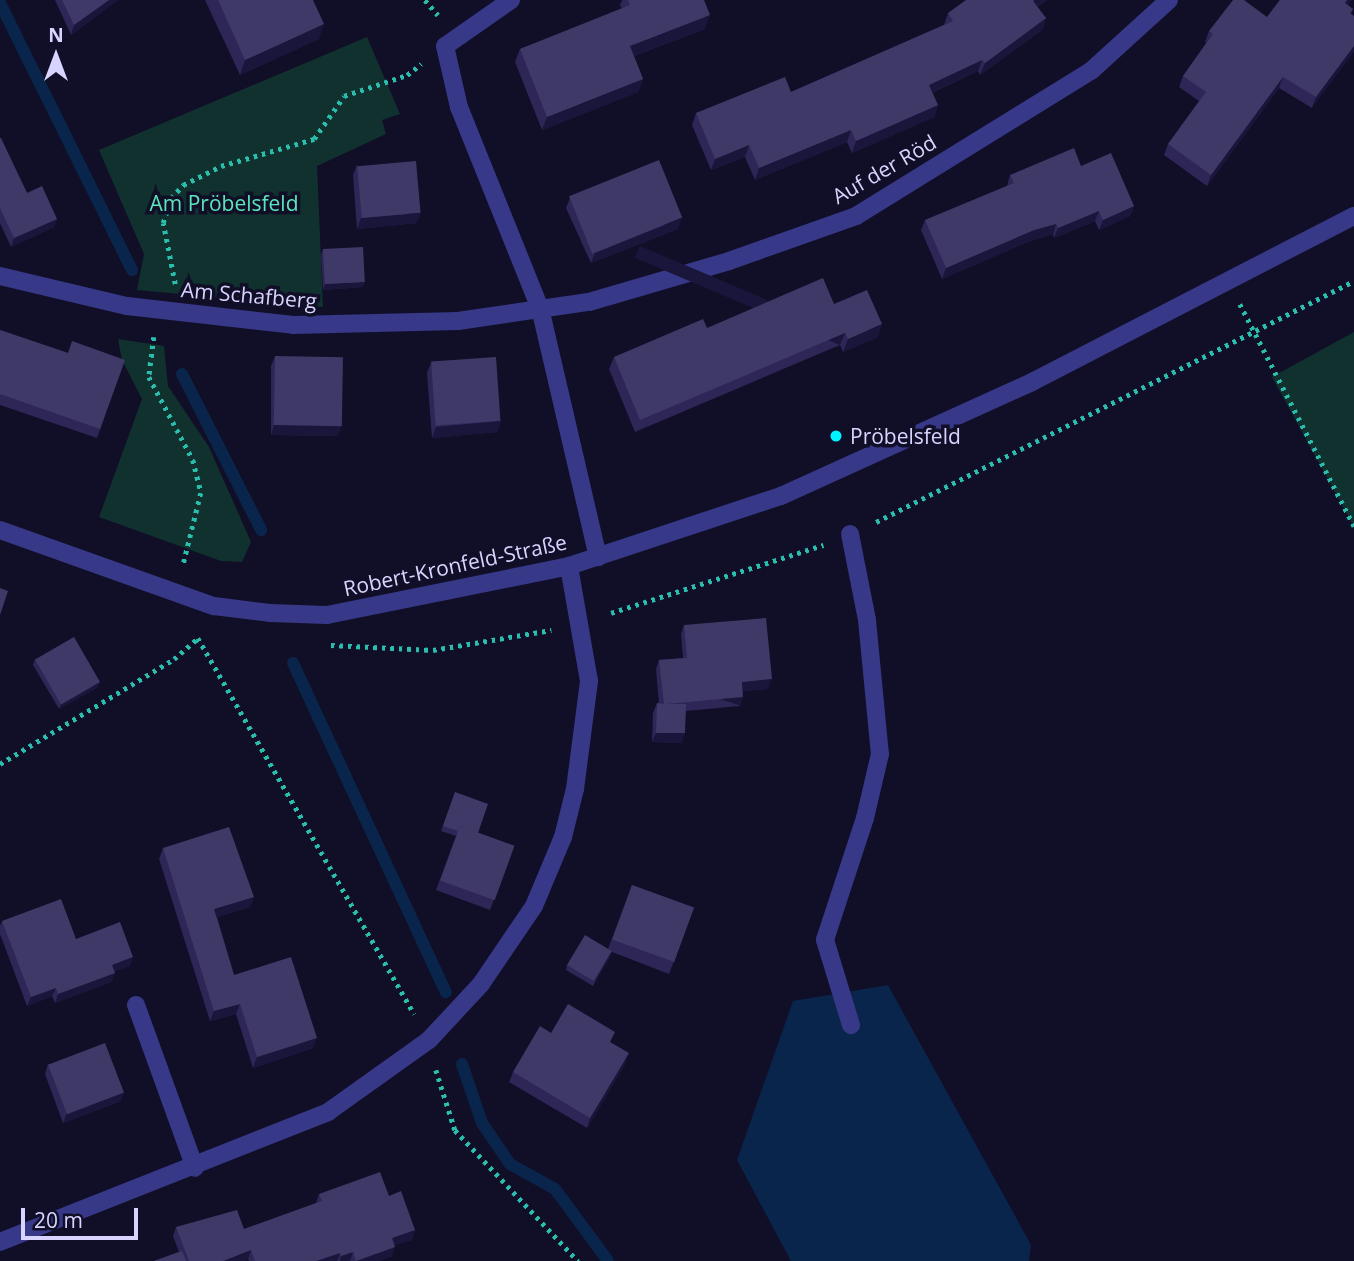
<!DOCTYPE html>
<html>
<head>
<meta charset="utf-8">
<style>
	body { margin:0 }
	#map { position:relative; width:1354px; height:1261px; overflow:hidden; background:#110e27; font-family:"Open Sans",sans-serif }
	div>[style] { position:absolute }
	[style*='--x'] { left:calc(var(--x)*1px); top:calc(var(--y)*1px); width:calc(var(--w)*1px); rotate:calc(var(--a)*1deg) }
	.green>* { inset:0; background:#11312f }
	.water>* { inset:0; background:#0a254b }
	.stream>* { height:12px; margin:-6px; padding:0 6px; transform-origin:6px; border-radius:6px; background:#0a254b }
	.path>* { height:4.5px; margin-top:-2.25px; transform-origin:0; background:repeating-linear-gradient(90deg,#29bead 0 3.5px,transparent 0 8.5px) }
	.minor>* { height:18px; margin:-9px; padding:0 9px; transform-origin:9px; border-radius:9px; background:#373888 }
	.wall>* { inset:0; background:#2d2656 }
	.shaded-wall>* { inset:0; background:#1a153b; transform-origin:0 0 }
	.building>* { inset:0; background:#3f3968; transform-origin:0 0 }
	.dots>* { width:19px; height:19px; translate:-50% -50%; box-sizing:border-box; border:4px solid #110e27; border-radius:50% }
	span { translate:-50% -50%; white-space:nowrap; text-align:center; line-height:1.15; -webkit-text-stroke:7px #110e27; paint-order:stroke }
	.street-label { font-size:21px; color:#d7d4ff }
	.park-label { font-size:21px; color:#5ae5bb }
	.poi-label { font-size:21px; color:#d7d4ff }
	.left { translate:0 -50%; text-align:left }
	.north { position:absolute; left:21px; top:21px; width:70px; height:70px; -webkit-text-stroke:5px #110e27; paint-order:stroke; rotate:0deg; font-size:19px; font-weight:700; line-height:28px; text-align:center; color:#d7d4ff }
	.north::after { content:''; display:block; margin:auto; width:24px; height:32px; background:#d7d4ff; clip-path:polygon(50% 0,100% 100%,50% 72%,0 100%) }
	.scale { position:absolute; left:21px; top:1208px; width:117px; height:32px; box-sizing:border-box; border:4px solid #d7d4ff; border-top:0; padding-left:9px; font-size:21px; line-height:24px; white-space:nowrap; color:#d7d4ff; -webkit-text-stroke:5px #110e27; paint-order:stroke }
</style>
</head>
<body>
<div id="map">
	<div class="green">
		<div style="clip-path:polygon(367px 37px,400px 114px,382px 120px,386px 134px,317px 166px,323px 307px,137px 290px,144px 254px,99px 150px)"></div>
		<div style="clip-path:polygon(1354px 332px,1354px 527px,1272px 377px)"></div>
		<div style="clip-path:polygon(118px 339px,164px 346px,168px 386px,209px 447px,251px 542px,242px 562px,221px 561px,99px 517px,142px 399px,122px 360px)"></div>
	</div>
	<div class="water">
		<div style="clip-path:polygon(888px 985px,1031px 1245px,1029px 1261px,791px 1261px,737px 1160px,793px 1001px)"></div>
	</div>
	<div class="stream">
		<div style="--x:0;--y:3;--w:298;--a:63.7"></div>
		<div style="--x:182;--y:374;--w:175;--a:63.1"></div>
		<div style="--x:293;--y:663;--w:363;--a:65.1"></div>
		<div style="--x:462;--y:1064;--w:62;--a:71.3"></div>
		<div style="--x:482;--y:1123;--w:50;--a:55.7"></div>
		<div style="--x:510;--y:1164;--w:51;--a:29.1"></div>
		<div style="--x:555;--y:1189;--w:89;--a:53.6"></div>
	</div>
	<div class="path">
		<div style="--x:425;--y:0;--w:20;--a:49"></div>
		<div style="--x:175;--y:284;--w:62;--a:-101.1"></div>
		<div style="--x:163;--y:223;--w:26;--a:-72"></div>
		<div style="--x:171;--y:198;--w:18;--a:-47"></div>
		<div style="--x:183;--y:185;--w:42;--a:-26.6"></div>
		<div style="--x:221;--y:166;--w:97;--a:-16.2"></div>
		<div style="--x:314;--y:139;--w:52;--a:-55.1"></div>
		<div style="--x:344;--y:96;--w:66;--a:-18.4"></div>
		<div style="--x:407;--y:75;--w:18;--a:-38"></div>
		<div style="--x:1240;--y:304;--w:250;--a:62.8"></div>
		<div style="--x:154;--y:337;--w:40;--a:97.1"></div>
		<div style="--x:149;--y:377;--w:94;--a:62.1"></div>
		<div style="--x:193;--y:460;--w:34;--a:76"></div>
		<div style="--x:201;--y:493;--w:75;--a:103.9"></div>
		<div style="--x:876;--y:522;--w:535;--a:-26.76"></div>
		<div style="--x:611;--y:613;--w:223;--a:-17.8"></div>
		<div style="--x:198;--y:638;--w:434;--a:60.1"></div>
		<div style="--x:331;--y:645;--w:102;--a:2.8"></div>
		<div style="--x:433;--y:650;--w:120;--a:-9.6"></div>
		<div style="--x:0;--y:764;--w:203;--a:-31.1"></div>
		<div style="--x:174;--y:659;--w:32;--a:-41"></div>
		<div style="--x:436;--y:1070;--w:63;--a:72.4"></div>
		<div style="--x:455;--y:1130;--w:180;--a:46.8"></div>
	</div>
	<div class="minor">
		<div style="--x:511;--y:0;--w:80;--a:145.1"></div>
		<div style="--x:445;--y:46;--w:63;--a:77.1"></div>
		<div style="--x:459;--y:107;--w:217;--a:68.1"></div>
		<div style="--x:540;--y:308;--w:256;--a:76.9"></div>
		<div style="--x:0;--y:276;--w:130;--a:13.3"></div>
		<div style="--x:127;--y:306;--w:167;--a:6.5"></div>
		<div style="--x:293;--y:325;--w:165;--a:-1.4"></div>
		<div style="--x:458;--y:321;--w:132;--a:-8.3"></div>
		<div style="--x:589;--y:302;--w:146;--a:-16.3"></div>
		<div style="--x:729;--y:261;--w:135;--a:-19.5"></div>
		<div style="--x:856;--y:216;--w:278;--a:-31.7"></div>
		<div style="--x:1092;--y:70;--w:104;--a:-42.3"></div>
		<div style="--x:0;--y:530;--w:227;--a:19.6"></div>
		<div style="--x:214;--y:606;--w:56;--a:7.1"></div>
		<div style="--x:270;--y:613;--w:57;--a:2"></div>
		<div style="--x:327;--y:615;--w:247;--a:-11.4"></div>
		<div style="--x:569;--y:566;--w:223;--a:-18.3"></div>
		<div style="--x:781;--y:496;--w:276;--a:-24.4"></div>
		<div style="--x:1032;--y:382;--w:362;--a:-27.3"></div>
		<div style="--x:850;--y:534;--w:88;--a:78.8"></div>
		<div style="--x:867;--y:620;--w:135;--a:84.5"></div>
		<div style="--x:880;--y:754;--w:66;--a:103.2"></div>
		<div style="--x:865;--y:818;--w:128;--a:108.2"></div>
		<div style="--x:825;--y:940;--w:89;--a:73"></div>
		<div style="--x:136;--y:1005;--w:173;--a:70.1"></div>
		<div style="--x:0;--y:1242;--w:353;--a:-21.6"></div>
		<div style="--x:328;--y:1112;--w:124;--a:-35.5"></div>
		<div style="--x:429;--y:1040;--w:76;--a:-47.1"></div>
		<div style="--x:481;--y:984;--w:94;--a:-55.8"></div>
		<div style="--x:534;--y:906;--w:75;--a:-67.2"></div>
		<div style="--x:563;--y:837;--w:49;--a:-76"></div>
		<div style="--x:575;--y:789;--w:109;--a:-82.6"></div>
		<div style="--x:589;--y:681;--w:117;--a:-99.9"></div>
	</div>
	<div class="wall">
		<div style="clip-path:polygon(55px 0,118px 0,71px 35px)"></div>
		<div style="clip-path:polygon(205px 0,313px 0,319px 39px,240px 75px)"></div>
		<div style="clip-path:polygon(622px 0,704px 0,705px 29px,634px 56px,643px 79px,638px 92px,542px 130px,515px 62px,520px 49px,622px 9px,620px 5px)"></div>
		<div style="clip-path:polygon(1047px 0,1037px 7px,1046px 18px,1042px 30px,980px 75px,978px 71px,932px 93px,938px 105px,934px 117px,852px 153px,847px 142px,755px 180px,745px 157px,711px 170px,692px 125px,696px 113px,791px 92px,944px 25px,948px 13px)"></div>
		<div style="clip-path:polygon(1280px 0,1352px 0,1348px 5px,1353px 9px,1312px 108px,1279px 88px,1207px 186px,1164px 155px,1168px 144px,1199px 101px,1179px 87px,1183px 76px,1206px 43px,1205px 42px,1209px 31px,1267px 17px)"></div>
		<div style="clip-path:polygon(0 138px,27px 193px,57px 219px,54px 227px,11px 247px,0 223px)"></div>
		<div style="clip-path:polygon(357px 165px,417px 223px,357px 229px,353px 175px)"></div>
		<div style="clip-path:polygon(1081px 166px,1134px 206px,1130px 216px,1099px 230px,1095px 221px,1054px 238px,1053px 234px,1030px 241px,942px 279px,921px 230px,925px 220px,1007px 186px,1010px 175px)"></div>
		<div style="clip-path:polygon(570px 198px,678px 229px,591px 263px,566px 208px)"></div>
		<div style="clip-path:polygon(323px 249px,363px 287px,323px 290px,321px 255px)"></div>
		<div style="clip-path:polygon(834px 304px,878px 337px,843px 352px,840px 345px,635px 432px,609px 369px,614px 357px,707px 328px)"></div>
		<div style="clip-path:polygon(0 330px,68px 353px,125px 360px,97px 438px,0 405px)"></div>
		<div style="clip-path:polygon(275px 356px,338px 436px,271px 435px,271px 366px)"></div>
		<div style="clip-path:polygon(431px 363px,501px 421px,497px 432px,432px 438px,427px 373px)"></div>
		<div style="clip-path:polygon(684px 625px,768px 689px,742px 691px,740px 706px,686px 711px,682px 743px,652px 742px,653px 713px,657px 703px,659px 704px,656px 669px,659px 660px,683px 658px,681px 634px)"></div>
		<div style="clip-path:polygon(35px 659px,98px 687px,59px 709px,33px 665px)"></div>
		<div style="clip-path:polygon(455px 792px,478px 833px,514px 846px,490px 910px,436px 890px,456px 836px,441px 831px)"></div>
		<div style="clip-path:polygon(163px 848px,254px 897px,250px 907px,217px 917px,234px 975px,313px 1048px,253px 1068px,236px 1014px,210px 1021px,159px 859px)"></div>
		<div style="clip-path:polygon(632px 885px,694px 908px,669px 974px,612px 952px,593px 986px,566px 970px,567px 965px,608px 949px)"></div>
		<div style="clip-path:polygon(2px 921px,76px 939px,130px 966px,114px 971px,115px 973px,111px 982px,55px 1003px,52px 996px,27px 1006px,0 934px,0 926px)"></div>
		<div style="clip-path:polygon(551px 1033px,611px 1043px,625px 1064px,587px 1128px,509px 1082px,513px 1072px)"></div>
		<div style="clip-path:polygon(48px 1064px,121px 1101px,63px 1123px,45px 1074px)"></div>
		<div style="clip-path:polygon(319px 1194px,389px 1196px,415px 1230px,412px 1240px,394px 1245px,392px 1256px,379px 1261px,249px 1261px,248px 1259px,244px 1261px,154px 1261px,179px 1252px,173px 1236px,176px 1227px,244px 1229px,316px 1203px)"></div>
	</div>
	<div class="shaded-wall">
		<div style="clip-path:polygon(109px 0,118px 0,71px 35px,74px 25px)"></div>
		<div style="clip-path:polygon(1035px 0,1047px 0,1029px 12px,1033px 1px)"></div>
		<div style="clip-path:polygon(1347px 0,1352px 0,1341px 14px,1345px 3px)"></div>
		<div style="clip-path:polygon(710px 15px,705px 29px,625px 59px,630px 46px)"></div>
		<div style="clip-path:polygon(1046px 18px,1042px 30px,980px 75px,985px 63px)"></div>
		<div style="clip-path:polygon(324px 24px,319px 39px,240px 75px,245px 60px)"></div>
		<div style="clip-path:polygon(1354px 46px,1354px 52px,1312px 108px,1316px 97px)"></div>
		<div style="clip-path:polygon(982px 60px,978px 71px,925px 96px,929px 85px)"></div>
		<div style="clip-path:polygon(1283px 77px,1279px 88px,1207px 186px,1211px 175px)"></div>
		<div style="clip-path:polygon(643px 79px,638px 92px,542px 130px,547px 117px)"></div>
		<div style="clip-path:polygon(938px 105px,934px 117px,852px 153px,856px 141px)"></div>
		<div style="clip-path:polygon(851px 130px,847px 142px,755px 180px,759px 168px)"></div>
		<div style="clip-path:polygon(749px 145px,745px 157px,711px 170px,715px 159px)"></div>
		<div style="clip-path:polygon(1134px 206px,1130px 216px,1099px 230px,1103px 220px)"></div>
		<div style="clip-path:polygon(1099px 211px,1095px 221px,1054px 238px,1058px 228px)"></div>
		<div style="clip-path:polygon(421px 213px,417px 223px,357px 229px,361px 218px)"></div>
		<div style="clip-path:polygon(682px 218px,678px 229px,591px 263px,595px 253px)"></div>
		<div style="clip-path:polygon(57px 219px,54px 227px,11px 247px,14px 238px)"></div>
		<div style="clip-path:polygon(1056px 224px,1053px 234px,1030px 241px,942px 279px,946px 268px,1034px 230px)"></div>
		<div style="clip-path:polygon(365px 282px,363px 287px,323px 290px,325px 284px)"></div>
		<div style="clip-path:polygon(882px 324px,878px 337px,843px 352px,848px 339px)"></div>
		<div style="left:845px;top:333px;width:13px;height:223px;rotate:113deg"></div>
		<div style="clip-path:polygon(501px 421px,497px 432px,432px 438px,436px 427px)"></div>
		<div style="clip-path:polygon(274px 425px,342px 425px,338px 436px,271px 435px)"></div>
		<div style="clip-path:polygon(772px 679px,768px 689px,738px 691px,742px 682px)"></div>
		<div style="clip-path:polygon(100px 682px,98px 687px,59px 709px,61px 704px)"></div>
		<div style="left:743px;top:697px;width:9px;height:77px;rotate:108deg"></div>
		<div style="clip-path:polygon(656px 733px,685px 733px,682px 743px,652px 742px)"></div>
		<div style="clip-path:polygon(254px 897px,250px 907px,211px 919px,214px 909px)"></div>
		<div style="clip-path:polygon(612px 951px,610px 957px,593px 986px,595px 981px)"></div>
		<div style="clip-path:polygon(133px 957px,130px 966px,109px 974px,112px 965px)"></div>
		<div style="clip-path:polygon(115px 973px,111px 982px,55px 1003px,58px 994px)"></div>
		<div style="clip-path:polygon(56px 988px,52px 996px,27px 1006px,31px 997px)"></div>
		<div style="clip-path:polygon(240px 1004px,236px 1014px,210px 1021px,214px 1011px)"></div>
		<div style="clip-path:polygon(317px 1038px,313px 1048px,253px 1068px,257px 1057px)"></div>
		<div style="clip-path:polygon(629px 1053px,625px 1064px,587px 1128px,590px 1118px)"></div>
		<div style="clip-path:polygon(124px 1092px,121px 1101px,63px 1123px,67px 1113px)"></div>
		<div style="clip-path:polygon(415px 1230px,412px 1240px,388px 1247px,392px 1238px)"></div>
		<div style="clip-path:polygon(395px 1247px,392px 1256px,379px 1261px,356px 1261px)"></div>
		<div style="clip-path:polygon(251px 1250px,248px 1259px,244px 1261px,223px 1261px)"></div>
		<div style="clip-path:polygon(353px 1252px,350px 1261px,340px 1261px,341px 1256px)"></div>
		<div style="clip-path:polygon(340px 1253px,337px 1261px,316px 1261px)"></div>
	</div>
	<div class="building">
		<div style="clip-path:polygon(62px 0,109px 0,74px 25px)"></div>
		<div style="clip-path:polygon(218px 0,313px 0,324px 24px,245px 60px)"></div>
		<div style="clip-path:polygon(628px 0,704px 0,710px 15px,630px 46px,643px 79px,547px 117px,520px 49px,630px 5px)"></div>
		<div style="clip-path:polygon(966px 0,1035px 0,1033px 1px,1046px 18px,985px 63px,982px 60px,929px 85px,938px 105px,856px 141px,851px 130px,759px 168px,749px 145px,715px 159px,696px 113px,785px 77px,791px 92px,953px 21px,948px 13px)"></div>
		<div style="clip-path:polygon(1233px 0,1244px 0,1267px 17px,1280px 0,1347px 0,1345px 3px,1353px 9px,1350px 13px,1354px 16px,1354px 46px,1316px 97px,1283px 77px,1211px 175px,1168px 144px,1206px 92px,1183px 76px,1213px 34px,1209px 31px)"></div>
		<div style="clip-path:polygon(0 138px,1px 138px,27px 193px,42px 186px,57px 219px,14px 238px,0 208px)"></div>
		<div style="clip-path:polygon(1074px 148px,1081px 166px,1111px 153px,1134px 206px,1103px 220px,1099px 211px,1058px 228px,1056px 224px,1034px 230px,946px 268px,925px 220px,1014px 183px,1010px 175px)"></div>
		<div style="left:659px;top:160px;width:62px;height:97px;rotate:68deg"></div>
		<div style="left:416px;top:161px;width:52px;height:59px;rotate:85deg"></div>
		<div style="left:363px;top:247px;width:35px;height:40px;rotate:87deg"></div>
		<div style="clip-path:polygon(823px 278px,834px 304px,867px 290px,882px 324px,848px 339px,845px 333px,640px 420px,614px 357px,703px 319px,707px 328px)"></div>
		<div style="clip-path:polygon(0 330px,68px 353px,72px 341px,125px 360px,100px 429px,0 394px)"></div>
		<div style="left:275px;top:356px;width:68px;height:69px;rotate:1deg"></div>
		<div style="left:496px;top:357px;width:64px;height:65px;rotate:86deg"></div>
		<div style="clip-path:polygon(0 588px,8px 591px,0 615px)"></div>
		<div style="clip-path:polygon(766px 618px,772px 679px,742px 682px,743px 697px,666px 704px,686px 704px,685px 733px,656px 733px,657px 703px,664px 704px,659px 660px,687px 658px,684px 625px)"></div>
		<div style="left:74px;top:637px;width:52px;height:45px;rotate:60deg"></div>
		<div style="clip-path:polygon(455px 792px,488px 804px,478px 833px,460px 826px,458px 831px,443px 826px)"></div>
		<div style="left:460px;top:826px;width:58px;height:58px;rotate:20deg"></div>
		<div style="clip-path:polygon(229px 827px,254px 897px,214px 909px,234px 975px,291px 957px,317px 1038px,257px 1057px,240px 1004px,214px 1011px,163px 848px)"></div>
		<div style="left:632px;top:885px;width:66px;height:58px;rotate:20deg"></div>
		<div style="clip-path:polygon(61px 899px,76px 939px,120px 922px,133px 957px,112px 965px,115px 973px,58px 994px,56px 988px,31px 997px,2px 921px)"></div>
		<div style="left:585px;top:935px;width:31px;height:35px;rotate:31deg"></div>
		<div style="clip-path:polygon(568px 1004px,615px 1032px,610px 1042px,629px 1053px,590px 1118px,513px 1072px,540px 1026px,551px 1033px)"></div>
		<div style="left:105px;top:1043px;width:53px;height:61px;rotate:69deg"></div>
		<div style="clip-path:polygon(380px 1172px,389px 1196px,401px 1191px,415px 1230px,392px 1238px,395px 1247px,356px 1261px,353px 1252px,341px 1256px,340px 1253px,316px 1261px,255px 1261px,245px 1234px,251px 1250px,223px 1261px,189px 1261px,176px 1227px,237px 1210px,244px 1229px,322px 1201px,319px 1194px)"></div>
		<div style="clip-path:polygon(182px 1251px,186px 1261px,154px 1261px)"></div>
	</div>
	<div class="dots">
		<div style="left:836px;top:436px;background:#00f3ff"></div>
	</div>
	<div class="street-label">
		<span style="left:884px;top:169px;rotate:-30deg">Auf der Röd</span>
		<span style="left:249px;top:295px;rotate:5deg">Am Schafberg</span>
		<span style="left:455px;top:565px;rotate:-12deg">Robert-Kronfeld-Straße</span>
	</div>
	<div class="park-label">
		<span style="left:224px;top:203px">Am Pröbelsfeld</span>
	</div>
	<div class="poi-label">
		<span class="left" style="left:850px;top:436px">Pröbelsfeld</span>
	</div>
	<div class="north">N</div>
	<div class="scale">20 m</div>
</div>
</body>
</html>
